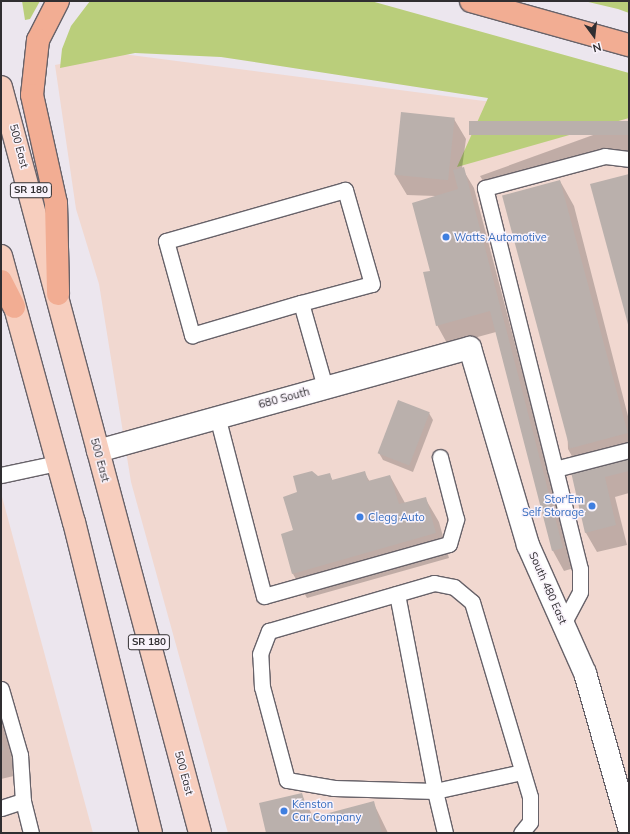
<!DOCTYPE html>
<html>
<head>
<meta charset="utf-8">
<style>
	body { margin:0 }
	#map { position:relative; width:630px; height:834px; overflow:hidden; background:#ece6ee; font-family:Mulish,sans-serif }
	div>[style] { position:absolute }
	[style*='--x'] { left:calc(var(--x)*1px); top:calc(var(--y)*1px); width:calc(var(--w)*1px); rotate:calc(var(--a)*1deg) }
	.commercial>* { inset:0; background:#f1d8d0 }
	.green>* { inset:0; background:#bace7b }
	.shadow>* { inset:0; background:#0003 }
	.building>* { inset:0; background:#bab0ac; transform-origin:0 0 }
	.roads { filter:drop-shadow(1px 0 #676269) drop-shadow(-1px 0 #676269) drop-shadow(0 1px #676269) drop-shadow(0 -1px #676269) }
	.lane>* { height:15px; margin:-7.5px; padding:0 7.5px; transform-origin:7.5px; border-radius:7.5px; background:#fff }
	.street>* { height:22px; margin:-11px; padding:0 11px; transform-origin:11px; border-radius:11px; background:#fff }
	.primary>* { height:22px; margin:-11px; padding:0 11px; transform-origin:11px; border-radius:11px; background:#f7cebe }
	.highway>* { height:22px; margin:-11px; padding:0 11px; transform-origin:11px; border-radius:11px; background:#f2ad93 }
	.dots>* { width:11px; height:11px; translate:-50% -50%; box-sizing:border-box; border:2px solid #f9f3fb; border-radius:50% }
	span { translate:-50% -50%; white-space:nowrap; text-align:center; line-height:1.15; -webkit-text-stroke:3px #f9f3fb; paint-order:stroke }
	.shield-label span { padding:1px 3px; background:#f9f3fb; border:1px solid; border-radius:3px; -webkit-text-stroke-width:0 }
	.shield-label { font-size:10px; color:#302e31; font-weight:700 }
	.street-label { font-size:11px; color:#302e31 }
	.shop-label { font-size:11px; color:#366cbe }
	.left { translate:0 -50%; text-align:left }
	.right { translate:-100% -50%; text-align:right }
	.frame { position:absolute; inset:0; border:2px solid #302e31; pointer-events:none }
	.north { position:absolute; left:574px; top:16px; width:40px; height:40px; -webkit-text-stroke:3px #f9f3fb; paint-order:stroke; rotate:165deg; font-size:11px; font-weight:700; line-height:16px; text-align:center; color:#302e31 }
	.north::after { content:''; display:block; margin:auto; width:14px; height:18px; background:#302e31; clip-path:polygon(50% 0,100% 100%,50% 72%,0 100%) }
</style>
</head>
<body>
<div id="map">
	<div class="commercial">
		<div style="clip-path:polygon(115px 53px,484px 101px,629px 105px,629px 833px,228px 833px,131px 482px,99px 284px,76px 209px,55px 65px)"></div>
		<div style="clip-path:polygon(1px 493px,93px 833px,1px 833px)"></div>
	</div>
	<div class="green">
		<div style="clip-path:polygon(22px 1px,40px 1px,30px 19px,25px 20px)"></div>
		<div style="clip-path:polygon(90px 1px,371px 1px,629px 73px,629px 118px,457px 167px,488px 98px,221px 57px,135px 53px,60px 68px,62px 49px,71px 26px)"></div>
		<div style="clip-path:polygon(584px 1px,629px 1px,629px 13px,618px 9px)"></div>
	</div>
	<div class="shadow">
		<div style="clip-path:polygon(402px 113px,454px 119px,466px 139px,462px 168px,474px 188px,574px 568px,564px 571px,553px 551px,496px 332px,448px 345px,437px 325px,435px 196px,407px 195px,395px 175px)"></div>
		<div style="clip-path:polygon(629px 122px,629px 158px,492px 195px,480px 176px)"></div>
		<div style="clip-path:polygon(560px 181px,574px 206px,629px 420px,629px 493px,615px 497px,627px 545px,597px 552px,586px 533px,580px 471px,568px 449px)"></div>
		<div style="clip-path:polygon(429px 413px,433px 420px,413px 472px,383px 460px,379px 453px)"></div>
		<div style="clip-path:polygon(364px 472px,370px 482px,390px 476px,405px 503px,425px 498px,439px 522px,449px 558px,307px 598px,293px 574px,299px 493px,318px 477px,329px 474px,333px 481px)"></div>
		<div style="clip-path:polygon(1px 720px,18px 775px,1px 779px)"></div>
		<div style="clip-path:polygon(301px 794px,314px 818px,373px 802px,388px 833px,267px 833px)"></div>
	</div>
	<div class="building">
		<div style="left:401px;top:112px;width:54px;height:63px;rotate:6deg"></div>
		<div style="left:629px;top:121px;width:14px;height:160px;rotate:90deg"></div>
		<div style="clip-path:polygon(464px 167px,563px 548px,552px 551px,490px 311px,436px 326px,423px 272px,430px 271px,412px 203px,458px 189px,453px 170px)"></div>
		<div style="clip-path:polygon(629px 174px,629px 328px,590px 184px)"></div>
		<div style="left:560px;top:180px;width:262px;height:60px;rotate:75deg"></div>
		<div style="left:398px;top:400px;width:34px;height:57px;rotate:21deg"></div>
		<div style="clip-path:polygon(629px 457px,629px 471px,605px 477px,616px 525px,585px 533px,571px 472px)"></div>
		<div style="clip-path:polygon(312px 471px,318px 476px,330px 473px,332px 480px,365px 471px,368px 481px,390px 475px,399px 504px,426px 497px,436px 533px,292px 574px,281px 534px,293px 530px,283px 497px,297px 492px,293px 476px)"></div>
		<div style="clip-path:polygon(1px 738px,4px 750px,1px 751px)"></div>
		<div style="clip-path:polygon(302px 793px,310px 818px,374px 801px,382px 833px,266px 833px,259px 803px)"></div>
	</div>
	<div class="roads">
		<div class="lane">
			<div style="--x:301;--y:303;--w:73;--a:-15"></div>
			<div style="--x:372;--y:284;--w:98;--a:-106"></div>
			<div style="--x:345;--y:190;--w:186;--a:164.1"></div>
			<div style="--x:166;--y:241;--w:98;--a:74.5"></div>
			<div style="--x:192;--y:335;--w:114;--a:-16.4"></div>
			<div style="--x:301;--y:303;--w:87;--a:74.1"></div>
			<div style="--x:217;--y:416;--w:186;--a:75.4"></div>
			<div style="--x:264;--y:596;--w:192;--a:-15.7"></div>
			<div style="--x:449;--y:544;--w:26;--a:-74"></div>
			<div style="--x:456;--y:519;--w:64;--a:-104.5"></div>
			<div style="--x:555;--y:469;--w:76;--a:-14.4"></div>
			<div style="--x:1;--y:475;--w:57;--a:-12.1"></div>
			<div style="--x:397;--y:594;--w:201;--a:79.1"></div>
			<div style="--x:435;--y:791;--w:89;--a:-12.3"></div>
			<div style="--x:563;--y:624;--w:36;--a:-62"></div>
			<div style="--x:580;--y:592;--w:23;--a:-90"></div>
			<div style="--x:580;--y:569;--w:393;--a:-104"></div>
			<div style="--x:485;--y:188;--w:124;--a:-14.9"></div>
			<div style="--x:605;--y:156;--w:24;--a:7"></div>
			<div style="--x:1;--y:689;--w:69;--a:73.9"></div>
			<div style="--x:20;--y:755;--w:46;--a:86.3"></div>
			<div style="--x:23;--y:801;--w:33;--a:76"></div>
			<div style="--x:1;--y:808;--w:23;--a:-18"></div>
			<div style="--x:445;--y:833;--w:43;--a:-103.4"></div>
			<div style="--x:435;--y:791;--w:101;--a:-178.3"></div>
			<div style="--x:334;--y:788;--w:48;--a:-170.3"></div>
			<div style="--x:287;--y:780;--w:96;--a:-105"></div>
			<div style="--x:262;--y:687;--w:33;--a:-93"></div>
			<div style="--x:260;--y:654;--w:25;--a:-69"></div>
			<div style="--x:269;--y:631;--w:172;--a:-16.2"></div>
			<div style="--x:434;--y:583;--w:20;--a:11"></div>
			<div style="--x:454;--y:587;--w:23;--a:40"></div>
			<div style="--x:472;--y:602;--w:203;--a:73.4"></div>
			<div style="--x:530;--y:797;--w:25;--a:90"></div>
			<div style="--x:530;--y:822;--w:14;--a:129"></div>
		</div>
		<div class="street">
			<div style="--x:98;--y:451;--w:386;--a:-15.5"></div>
			<div style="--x:470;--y:348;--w:205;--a:73.6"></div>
			<div style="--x:528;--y:545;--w:140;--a:66"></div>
			<div style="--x:585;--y:673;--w:160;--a:74.1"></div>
		</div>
		<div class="primary">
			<div style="--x:1;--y:87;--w:772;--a:75.06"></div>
			<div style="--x:1;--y:256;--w:276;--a:74.7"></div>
			<div style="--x:74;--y:522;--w:320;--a:76.1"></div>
		</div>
		<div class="highway">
			<div style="--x:58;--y:1;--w:44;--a:117.1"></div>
			<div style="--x:38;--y:40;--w:55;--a:96.2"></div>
			<div style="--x:32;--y:95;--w:111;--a:77.5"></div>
			<div style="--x:56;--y:203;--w:91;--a:88.7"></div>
			<div style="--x:471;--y:1;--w:164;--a:15.6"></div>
			<div style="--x:1;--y:281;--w:29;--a:63"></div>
		</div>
	</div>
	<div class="dots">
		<div style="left:446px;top:237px;background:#3f7fe0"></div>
		<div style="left:592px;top:506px;background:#3f7fe0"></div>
		<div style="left:360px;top:517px;background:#3f7fe0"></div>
		<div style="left:284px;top:811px;background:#3f7fe0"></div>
	</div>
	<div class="shield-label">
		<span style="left:31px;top:190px">SR 180</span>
		<span style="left:149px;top:642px">SR 180</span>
	</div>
	<div class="street-label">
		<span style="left:19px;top:146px;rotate:75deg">500 East</span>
		<span style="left:284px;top:398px;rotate:-15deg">680 South</span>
		<span style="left:100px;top:460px;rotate:75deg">500 East</span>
		<span style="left:548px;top:588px;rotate:66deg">South 480 East</span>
		<span style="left:184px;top:773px;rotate:75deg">500 East</span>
	</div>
	<div class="shop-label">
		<span class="left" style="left:454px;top:237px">Watts Automotive</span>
		<span class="right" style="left:584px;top:506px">Stor'Em<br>Self Storage</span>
		<span class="left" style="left:368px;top:517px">Clegg Auto</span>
		<span class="left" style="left:292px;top:811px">Kenston<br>Car Company</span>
	</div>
	<div class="frame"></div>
	<div class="north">N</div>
</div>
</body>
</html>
